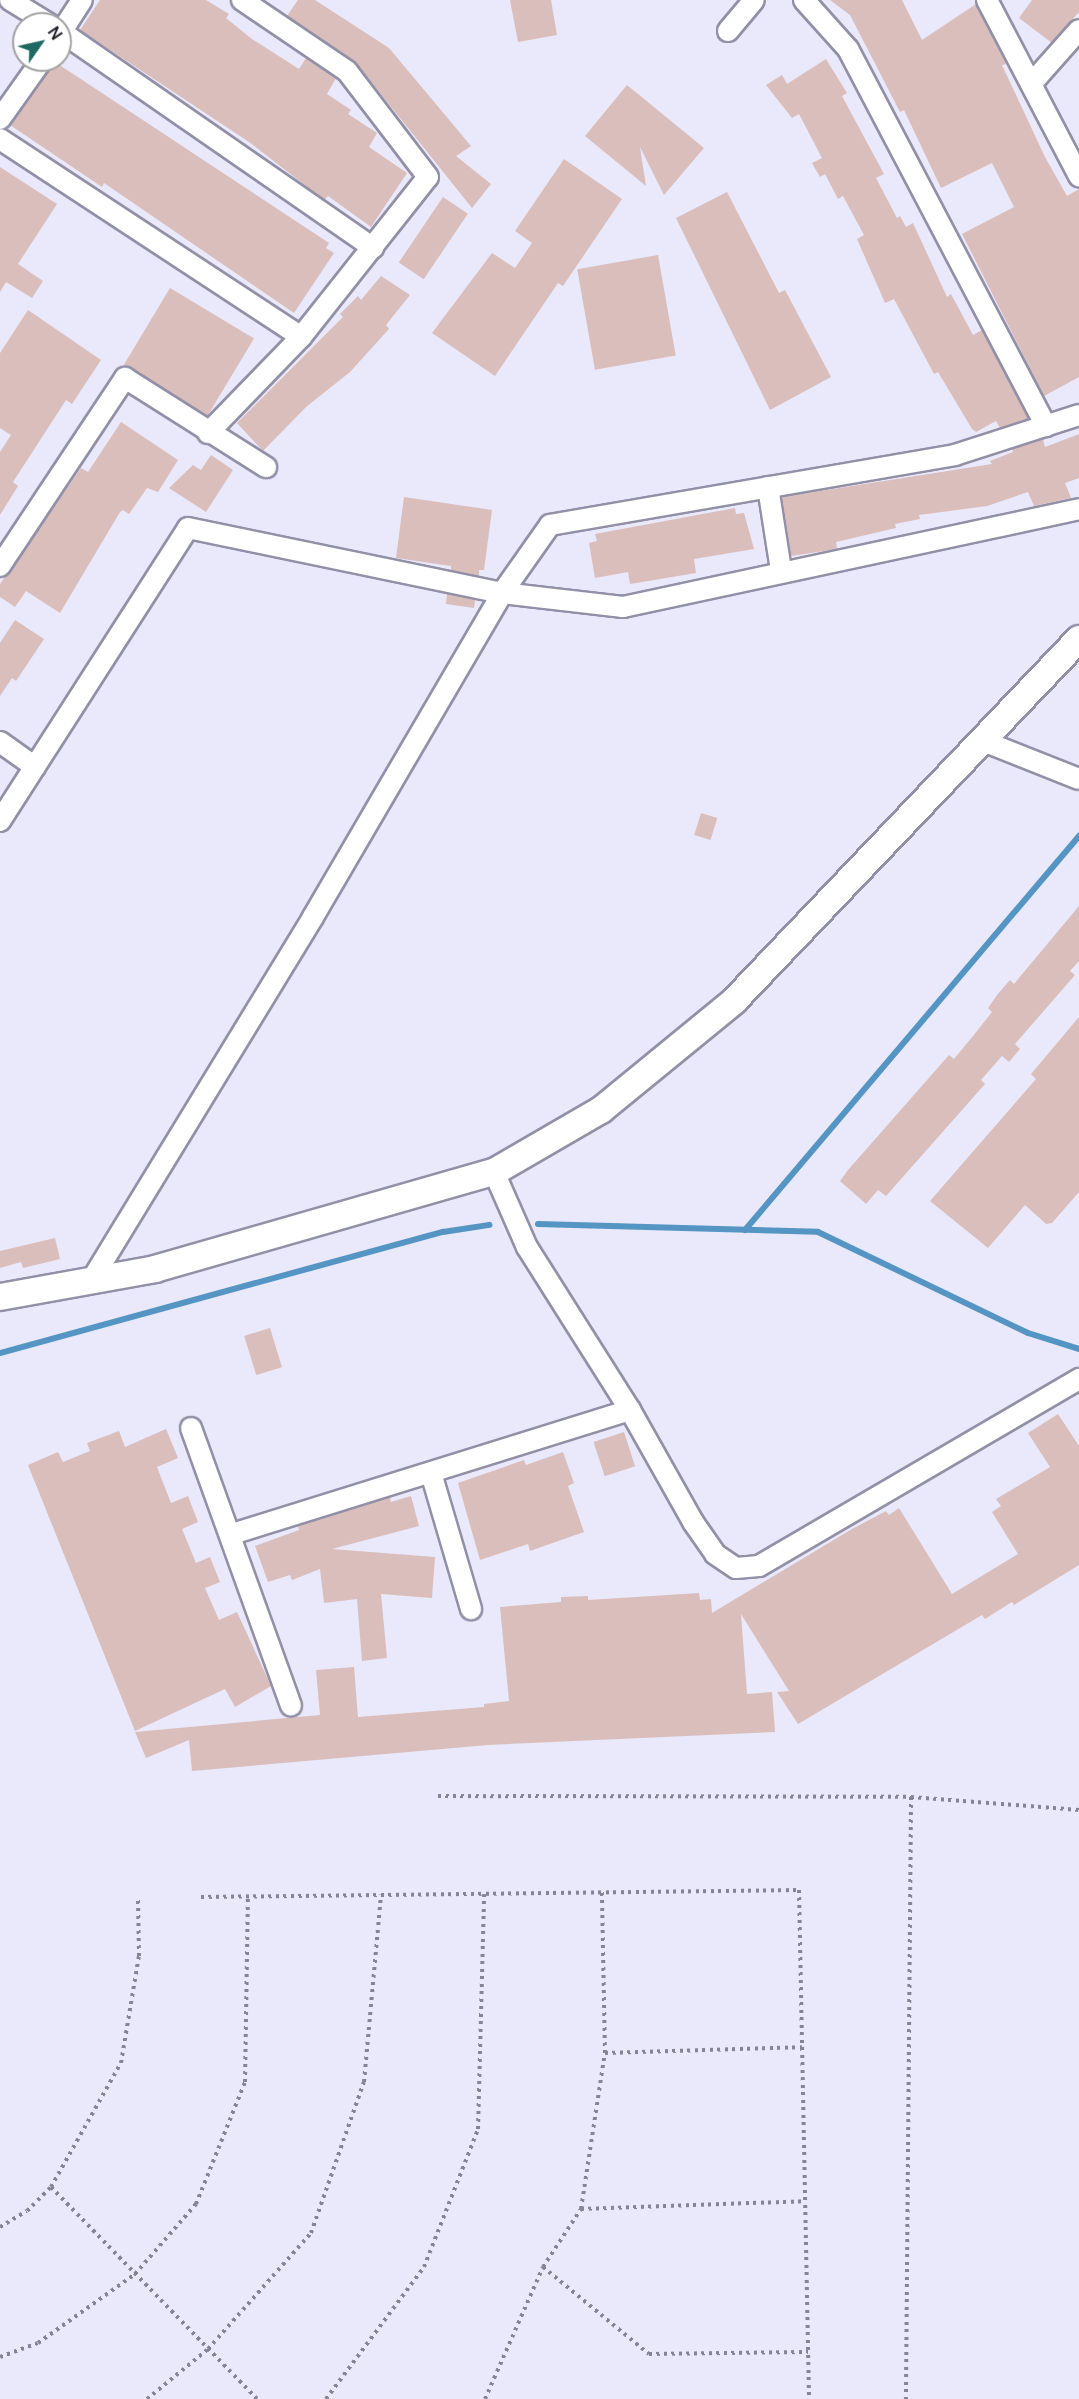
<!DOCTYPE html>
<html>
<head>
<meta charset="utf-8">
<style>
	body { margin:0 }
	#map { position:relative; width:1079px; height:2399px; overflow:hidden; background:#eae8fb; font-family:Manrope,sans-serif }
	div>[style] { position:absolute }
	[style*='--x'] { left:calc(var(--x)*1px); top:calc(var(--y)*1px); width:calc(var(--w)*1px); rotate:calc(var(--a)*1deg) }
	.stream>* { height:6px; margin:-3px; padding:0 3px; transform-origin:3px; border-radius:3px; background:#5495c3 }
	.building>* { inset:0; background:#dabebb; transform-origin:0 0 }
	.path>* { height:4px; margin-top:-2px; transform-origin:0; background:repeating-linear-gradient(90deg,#858492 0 3px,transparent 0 7.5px) }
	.roads { filter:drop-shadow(2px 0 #9290a6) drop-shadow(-2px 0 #9290a6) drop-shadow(0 2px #9290a6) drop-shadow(0 -2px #9290a6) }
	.minor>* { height:20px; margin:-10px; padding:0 10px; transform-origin:10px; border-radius:10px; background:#fff }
	.tertiary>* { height:26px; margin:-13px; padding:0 13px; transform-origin:13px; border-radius:13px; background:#fff }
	span { translate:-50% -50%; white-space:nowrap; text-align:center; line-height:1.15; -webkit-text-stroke:6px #fff; paint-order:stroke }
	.north { position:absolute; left:12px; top:12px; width:60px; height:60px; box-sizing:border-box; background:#fff; border:2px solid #a3a3a6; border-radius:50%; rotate:56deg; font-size:16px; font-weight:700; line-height:24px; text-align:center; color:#191821 }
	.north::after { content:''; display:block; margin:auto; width:21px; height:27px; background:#1f6962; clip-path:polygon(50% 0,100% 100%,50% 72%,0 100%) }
</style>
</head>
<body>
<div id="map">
	<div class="stream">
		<div style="--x:538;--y:1224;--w:280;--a:1.6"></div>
		<div style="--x:818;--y:1232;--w:233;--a:25.7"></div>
		<div style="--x:1028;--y:1333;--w:53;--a:17.4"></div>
		<div style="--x:745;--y:1230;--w:517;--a:-49.71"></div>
		<div style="--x:0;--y:1353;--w:459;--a:-15.3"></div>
		<div style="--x:443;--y:1232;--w:47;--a:-8.7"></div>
	</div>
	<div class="building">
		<div style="clip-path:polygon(100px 0,206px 0,229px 14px,226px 18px,252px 39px,299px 69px,306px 58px,336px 78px,327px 94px,351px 110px,348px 114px,377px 133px,369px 147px,407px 173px,371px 227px,328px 196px,324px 200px,249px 142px,80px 30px)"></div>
		<div style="clip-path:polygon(298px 0,315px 0,389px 48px,471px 146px,456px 156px,491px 184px,472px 208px,356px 63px,287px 16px)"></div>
		<div style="clip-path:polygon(510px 0,551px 0,557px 35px,518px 42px)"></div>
		<div style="clip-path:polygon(830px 0,902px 0,922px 40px,976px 4px,1006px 64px,1002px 65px,1045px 157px,1067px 196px,1079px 189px,1079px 377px,1044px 396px,962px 234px,1014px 207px,992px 163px,941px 188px,904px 110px,900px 112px,850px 15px)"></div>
		<div style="clip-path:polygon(1032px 0,1079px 0,1079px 12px,1052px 43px,1019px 18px)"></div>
		<div style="clip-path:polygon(826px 59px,847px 93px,842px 96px,884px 174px,876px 178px,897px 218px,900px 216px,906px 227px,913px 223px,947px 297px,951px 294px,973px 335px,982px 330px,1029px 419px,1000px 428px,996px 421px,976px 432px,972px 429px,938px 372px,934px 374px,894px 299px,885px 303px,857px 239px,864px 235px,843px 196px,838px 199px,825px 174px,820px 177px,812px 163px,822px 158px,799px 114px,792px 118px,766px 85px,782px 75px,787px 84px)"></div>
		<div style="clip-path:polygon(55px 62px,329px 243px,326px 248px,334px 253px,294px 313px,104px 183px,102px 187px,10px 125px)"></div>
		<div style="clip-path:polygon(627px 85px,704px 148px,664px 195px,640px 147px,646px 186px,585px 136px)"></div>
		<div style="clip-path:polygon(564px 159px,622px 199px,563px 286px,558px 283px,495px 376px,432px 333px,492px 253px,515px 268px,532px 243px,515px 231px)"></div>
		<div style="clip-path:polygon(0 167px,57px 204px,18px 264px,43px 281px,32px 298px,6px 282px,0 292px)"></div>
		<div style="clip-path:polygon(727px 192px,779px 293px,785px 290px,831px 377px,770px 410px,676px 218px)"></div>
		<div style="left:443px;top:197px;width:30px;height:79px;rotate:34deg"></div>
		<div style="left:658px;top:255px;width:102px;height:82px;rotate:80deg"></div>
		<div style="clip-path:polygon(381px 276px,410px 295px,386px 325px,389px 329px,350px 372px,306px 407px,263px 451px,237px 423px,343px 317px,340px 314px,358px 296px,361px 300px)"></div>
		<div style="left:170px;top:288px;width:98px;height:90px;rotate:31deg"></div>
		<div style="clip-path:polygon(28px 310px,101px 360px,72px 404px,66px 400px,13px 482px,18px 486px,0 515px,0 452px,11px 435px,0 428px,0 353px)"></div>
		<div style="clip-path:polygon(121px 422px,178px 460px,158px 492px,147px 488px,129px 514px,123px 510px,120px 512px,60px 613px,26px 591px,15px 607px,0 597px,0 584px,81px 468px,88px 472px)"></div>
		<div style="clip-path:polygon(1079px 434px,1079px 478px,1065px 483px,1071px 498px,1034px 506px,1028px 492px,987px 506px,919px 515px,920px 519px,895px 524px,896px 528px,836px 542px,837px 549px,791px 556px,782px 497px,992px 464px,990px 461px,1013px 452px,1012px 449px,1043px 439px,1045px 447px)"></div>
		<div style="clip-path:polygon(211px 455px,233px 470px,206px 512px,169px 488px,193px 465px,201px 470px)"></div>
		<div style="clip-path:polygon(404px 497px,492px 510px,484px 570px,479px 570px,479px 576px,451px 570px,451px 566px,396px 558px)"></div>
		<div style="clip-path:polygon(735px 508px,736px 514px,744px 513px,754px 549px,694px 559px,696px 573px,630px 584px,628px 572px,595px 578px,589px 543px,597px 541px,595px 534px)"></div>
		<div style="clip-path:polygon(447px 594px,475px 600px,474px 608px,446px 604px)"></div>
		<div style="clip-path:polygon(15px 620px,44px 639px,16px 681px,12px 678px,0 696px,0 643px)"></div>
		<div style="left:701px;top:813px;width:17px;height:23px;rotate:17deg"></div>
		<div style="clip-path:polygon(1079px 906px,1079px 961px,1070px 971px,1075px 975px,1015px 1044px,1020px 1049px,1009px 1062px,1002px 1056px,981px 1080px,985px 1084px,886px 1196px,878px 1190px,866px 1204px,840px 1181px,848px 1170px,949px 1055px,954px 1059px,973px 1036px,992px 1012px,988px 1008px,997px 995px,1010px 980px,1014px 984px)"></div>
		<div style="clip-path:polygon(1079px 1017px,1079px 1192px,1052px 1223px,1046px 1224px,1025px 1205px,988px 1248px,930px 1201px,1036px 1079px,1031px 1074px)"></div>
		<div style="clip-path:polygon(55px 1238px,60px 1259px,23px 1268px,21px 1262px,0 1268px,0 1251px)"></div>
		<div style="left:270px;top:1328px;width:41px;height:27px;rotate:73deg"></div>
		<div style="clip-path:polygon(1058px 1414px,1079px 1446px,1079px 1565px,1014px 1605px,1012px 1602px,985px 1619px,982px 1615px,798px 1724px,777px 1692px,789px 1691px,741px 1614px,747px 1694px,772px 1692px,775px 1732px,488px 1745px,192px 1771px,189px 1740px,146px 1758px,135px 1732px,320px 1715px,316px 1670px,354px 1667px,358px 1717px,484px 1707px,484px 1704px,509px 1701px,500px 1607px,561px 1602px,561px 1597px,588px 1596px,588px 1600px,699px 1593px,700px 1600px,711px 1599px,712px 1613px,852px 1529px,886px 1511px,889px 1515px,899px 1508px,952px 1594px,1018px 1554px,992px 1512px,1001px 1506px,996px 1499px,1050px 1467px,1028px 1433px)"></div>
		<div style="clip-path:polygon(166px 1429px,178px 1458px,157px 1467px,171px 1503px,188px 1496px,198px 1522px,182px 1529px,196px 1563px,210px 1557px,220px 1582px,205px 1588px,219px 1620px,237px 1612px,271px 1686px,235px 1707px,225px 1689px,135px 1731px,28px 1465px,58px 1452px,63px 1462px,90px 1451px,87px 1443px,119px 1431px,125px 1447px)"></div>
		<div style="left:624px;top:1432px;width:36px;height:32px;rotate:72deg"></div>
		<div style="clip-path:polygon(563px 1452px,574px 1483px,568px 1486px,584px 1532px,530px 1551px,528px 1544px,480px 1560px,458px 1483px,524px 1460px,526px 1465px)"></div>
		<div style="clip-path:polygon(411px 1496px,419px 1526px,332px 1549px,435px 1557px,432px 1598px,381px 1594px,387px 1658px,362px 1661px,357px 1599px,324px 1603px,320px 1569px,292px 1580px,290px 1575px,268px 1582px,255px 1546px,299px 1530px,298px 1526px,390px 1497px,391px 1502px)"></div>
	</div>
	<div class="path">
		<div style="--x:438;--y:1796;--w:473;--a:0.1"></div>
		<div style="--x:911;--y:1797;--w:602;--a:90.48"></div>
		<div style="--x:911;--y:1797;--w:169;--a:4.4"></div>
		<div style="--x:201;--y:1897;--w:598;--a:-0.67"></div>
		<div style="--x:799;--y:1890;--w:509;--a:88.87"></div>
		<div style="--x:605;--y:2053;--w:197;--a:-1.7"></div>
		<div style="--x:51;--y:2187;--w:296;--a:45.8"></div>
		<div style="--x:581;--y:2209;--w:224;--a:-2"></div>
		<div style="--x:0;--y:2227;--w:31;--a:-31"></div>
		<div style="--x:27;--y:2211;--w:34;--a:-45"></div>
		<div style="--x:51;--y:2187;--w:142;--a:-60.6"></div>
		<div style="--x:121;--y:2063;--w:109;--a:-80.5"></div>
		<div style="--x:139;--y:1956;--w:56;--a:-91"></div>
		<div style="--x:543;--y:2267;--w:137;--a:39.4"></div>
		<div style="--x:649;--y:2354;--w:159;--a:-0.7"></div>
		<div style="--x:0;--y:2357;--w:40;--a:-20.2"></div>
		<div style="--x:38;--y:2343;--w:119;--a:-35.4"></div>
		<div style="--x:135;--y:2274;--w:93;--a:-48.9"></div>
		<div style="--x:196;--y:2204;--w:131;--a:-68.1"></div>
		<div style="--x:245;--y:2082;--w:186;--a:-89.1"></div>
		<div style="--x:147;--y:2399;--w:79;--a:-39.3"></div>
		<div style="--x:208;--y:2349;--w:155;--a:-48.4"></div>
		<div style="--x:311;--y:2233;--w:160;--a:-70.7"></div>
		<div style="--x:364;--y:2082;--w:188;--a:-84.8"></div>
		<div style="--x:326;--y:2399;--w:164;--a:-53.4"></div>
		<div style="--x:424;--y:2267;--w:148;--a:-68.6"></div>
		<div style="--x:478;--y:2129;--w:235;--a:-88.5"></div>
		<div style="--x:485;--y:2399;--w:144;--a:-66.3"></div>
		<div style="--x:543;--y:2267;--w:69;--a:-56.8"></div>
		<div style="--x:581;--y:2209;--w:158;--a:-81.3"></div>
		<div style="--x:605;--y:2053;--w:161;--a:-91.1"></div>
	</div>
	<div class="roads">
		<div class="minor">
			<div style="--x:10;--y:0;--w:46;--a:31.6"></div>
			<div style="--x:804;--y:0;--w:66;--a:48.1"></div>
			<div style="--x:848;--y:49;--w:426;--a:62.3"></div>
			<div style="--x:987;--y:0;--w:199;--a:62.4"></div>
			<div style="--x:60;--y:31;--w:381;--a:34.7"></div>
			<div style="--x:728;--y:31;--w:40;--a:-50"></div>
			<div style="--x:60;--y:34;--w:40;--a:-57.1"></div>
			<div style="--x:1031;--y:84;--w:72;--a:-48.4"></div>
			<div style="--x:0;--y:119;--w:72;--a:-54.6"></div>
			<div style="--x:0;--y:139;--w:360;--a:33.3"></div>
			<div style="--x:208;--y:433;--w:134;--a:-45.9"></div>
			<div style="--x:301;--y:337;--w:204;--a:-51.6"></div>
			<div style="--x:428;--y:177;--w:133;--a:-127.4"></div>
			<div style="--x:347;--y:71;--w:127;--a:-145.9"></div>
			<div style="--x:768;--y:487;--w:84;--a:81.1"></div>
			<div style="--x:0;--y:566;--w:226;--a:-56.4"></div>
			<div style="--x:125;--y:378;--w:167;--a:32.3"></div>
			<div style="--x:983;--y:741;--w:103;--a:21.6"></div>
			<div style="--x:0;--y:742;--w:43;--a:35.5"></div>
			<div style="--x:0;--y:821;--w:348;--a:-57.3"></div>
			<div style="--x:188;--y:528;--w:321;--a:11.7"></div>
			<div style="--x:502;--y:593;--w:122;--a:6.6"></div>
			<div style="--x:623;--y:607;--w:466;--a:-12.1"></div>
			<div style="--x:494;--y:1172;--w:82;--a:66.3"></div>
			<div style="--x:527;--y:1247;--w:193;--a:57.7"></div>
			<div style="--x:630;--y:1410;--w:129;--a:60.6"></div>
			<div style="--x:693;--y:1522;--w:39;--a:55"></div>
			<div style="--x:715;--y:1554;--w:25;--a:34"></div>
			<div style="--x:736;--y:1568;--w:23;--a:-5"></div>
			<div style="--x:759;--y:1566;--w:371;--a:-30.3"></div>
			<div style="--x:91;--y:1281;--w:426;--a:-58.6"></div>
			<div style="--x:313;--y:917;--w:375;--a:-59.7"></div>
			<div style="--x:502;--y:593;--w:83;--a:-54.8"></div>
			<div style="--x:550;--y:525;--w:411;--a:-9.8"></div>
			<div style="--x:955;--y:455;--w:130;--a:-17.9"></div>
			<div style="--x:191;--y:1428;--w:295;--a:70.2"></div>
			<div style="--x:431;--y:1473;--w:142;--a:73.6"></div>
			<div style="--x:232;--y:1534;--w:417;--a:-17.3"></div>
		</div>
		<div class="tertiary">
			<div style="--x:0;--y:1297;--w:158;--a:-10.2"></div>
			<div style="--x:155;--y:1269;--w:353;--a:-16"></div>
			<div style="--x:494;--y:1172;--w:124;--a:-30.1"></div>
			<div style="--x:601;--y:1110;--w:172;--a:-39.3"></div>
			<div style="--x:734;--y:1001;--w:500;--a:-46.38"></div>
		</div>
	</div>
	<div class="north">N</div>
</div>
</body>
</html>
